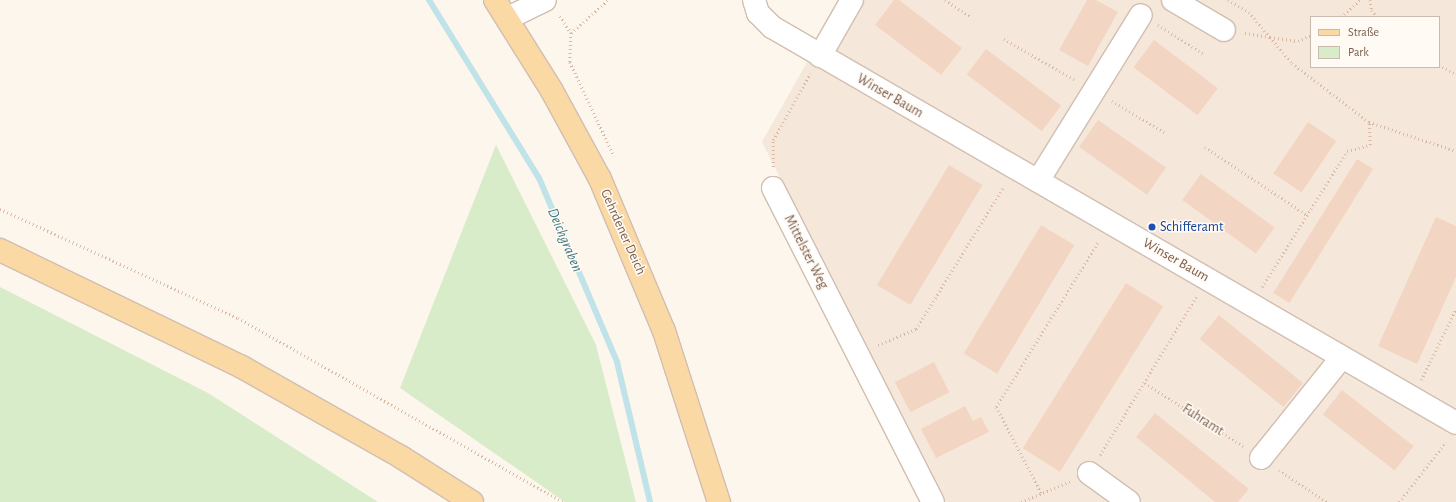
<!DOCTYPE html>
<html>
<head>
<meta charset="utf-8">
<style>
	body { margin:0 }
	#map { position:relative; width:1456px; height:502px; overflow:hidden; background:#fdf6ec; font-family:"Alegreya Sans",sans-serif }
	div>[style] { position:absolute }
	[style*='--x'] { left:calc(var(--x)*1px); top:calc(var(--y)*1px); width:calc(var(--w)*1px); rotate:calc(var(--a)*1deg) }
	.residential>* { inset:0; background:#f5e8da }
	.green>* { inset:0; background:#d8ecc9 }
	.stream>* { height:6px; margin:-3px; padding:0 3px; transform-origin:3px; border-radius:3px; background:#bfe3e8 }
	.building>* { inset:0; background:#f3d5c3; transform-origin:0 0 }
	.path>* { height:2.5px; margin-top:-1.25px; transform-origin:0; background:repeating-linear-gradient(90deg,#d9b8a5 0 1px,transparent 0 4px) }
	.roads { filter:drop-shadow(1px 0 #d1beb0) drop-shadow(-1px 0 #d1beb0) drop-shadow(0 1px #d1beb0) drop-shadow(0 -1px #d1beb0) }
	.minor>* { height:22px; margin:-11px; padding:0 11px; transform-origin:11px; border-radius:11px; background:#fff }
	.major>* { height:22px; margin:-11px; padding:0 11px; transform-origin:11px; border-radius:11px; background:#fbd9a5 }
	.dots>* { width:11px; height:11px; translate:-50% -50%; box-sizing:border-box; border:2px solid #fffaf3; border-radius:50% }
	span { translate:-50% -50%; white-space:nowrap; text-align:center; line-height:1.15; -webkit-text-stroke:3px #fffaf3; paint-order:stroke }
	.street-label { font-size:14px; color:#7a5c4d }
	.transit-label { font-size:14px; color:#164399 }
	.left { translate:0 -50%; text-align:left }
	.water-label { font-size:15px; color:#437c86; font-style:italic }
	.legend { position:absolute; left:1310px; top:16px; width:130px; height:52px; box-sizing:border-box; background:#fffaf3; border:1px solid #cabbb1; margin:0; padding:5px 7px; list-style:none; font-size:12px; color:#7a5c4d }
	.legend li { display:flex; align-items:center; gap:8px; height:20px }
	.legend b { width:20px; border:1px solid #cabbb1 }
</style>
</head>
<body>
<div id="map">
	<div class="residential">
		<div style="clip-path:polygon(evenodd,842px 0,1456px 0,1456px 502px,942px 502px,762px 142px,842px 0,1311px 17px,1439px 17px,1439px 67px,1311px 67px,1311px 17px)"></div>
	</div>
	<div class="green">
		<div style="clip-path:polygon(496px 145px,596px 345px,636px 502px,565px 502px,400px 388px)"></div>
		<div style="clip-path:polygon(0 287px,208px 393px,378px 502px,0 502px)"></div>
	</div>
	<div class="stream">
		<div style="--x:429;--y:0;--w:209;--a:58.3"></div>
		<div style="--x:539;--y:178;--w:200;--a:67"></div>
		<div style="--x:617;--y:362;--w:144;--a:76.7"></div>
	</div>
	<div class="building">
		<div style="clip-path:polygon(894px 0,899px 0,962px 48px,941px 75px,875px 25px)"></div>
		<div style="clip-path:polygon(1087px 0,1096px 0,1118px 12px,1088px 66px,1059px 50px)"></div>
		<div style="left:1154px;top:40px;width:80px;height:34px;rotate:37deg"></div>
		<div style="left:986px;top:49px;width:94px;height:32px;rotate:37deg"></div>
		<div style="left:1098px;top:120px;width:83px;height:33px;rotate:35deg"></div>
		<div style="left:1308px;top:122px;width:34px;height:62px;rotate:34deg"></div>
		<div style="left:1357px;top:159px;width:19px;height:158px;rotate:32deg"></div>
		<div style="left:949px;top:165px;width:39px;height:140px;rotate:31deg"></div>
		<div style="left:1201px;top:174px;width:91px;height:32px;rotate:36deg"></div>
		<div style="clip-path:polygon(1436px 217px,1456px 226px,1456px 277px,1417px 364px,1378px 346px)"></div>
		<div style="left:1041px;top:225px;width:39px;height:150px;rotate:31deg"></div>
		<div style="left:1126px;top:283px;width:44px;height:195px;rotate:32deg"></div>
		<div style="left:1219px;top:315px;width:108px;height:31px;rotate:39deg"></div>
		<div style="left:934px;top:362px;width:34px;height:44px;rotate:63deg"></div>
		<div style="left:1342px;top:390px;width:91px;height:31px;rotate:38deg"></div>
		<div style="clip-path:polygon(965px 406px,973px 421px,981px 417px,989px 432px,936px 458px,921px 429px)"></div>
		<div style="clip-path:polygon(1155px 413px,1249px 489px,1238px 502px,1215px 502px,1136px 437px)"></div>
	</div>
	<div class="path">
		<div style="--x:945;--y:0;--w:30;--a:33"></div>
		<div style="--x:1228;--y:0;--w:24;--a:30"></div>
		<div style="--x:1249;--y:12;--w:33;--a:50"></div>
		<div style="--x:1270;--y:37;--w:28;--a:8"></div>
		<div style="--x:1298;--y:41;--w:14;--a:-25"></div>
		<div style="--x:1370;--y:0;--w:10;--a:79"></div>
		<div style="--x:1372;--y:10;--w:9;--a:54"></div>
		<div style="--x:560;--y:16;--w:20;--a:57"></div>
		<div style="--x:571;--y:33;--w:29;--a:92"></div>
		<div style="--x:570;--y:62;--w:104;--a:64.9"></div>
		<div style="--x:1341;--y:17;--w:25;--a:-42"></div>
		<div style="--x:1158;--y:25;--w:54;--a:32.2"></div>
		<div style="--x:571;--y:33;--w:50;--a:-41.7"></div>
		<div style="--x:1245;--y:33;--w:25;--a:9"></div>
		<div style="--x:1270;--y:37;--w:34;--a:50"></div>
		<div style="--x:1292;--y:63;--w:97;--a:37.5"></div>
		<div style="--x:1369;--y:122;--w:92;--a:18.4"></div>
		<div style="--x:1004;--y:39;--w:82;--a:30"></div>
		<div style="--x:1439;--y:65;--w:19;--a:28"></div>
		<div style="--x:1112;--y:101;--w:61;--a:30.8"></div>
		<div style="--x:1205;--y:147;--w:123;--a:33.7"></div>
		<div style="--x:773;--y:167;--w:27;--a:-90"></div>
		<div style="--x:773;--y:140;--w:76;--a:-60.7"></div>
		<div style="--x:0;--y:209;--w:262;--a:24.6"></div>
		<div style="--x:238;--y:318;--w:373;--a:29.5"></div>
		<div style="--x:1262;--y:287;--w:160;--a:-58"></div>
		<div style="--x:1347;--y:151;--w:24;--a:-15"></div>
		<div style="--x:1370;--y:145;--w:23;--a:-92"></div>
		<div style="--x:878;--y:345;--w:41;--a:-22.8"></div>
		<div style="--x:916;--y:329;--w:168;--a:-58.4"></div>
		<div style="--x:1421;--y:380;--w:79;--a:-63.8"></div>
		<div style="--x:1145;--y:383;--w:117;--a:32.7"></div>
		<div style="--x:1100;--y:455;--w:185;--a:-58.7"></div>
		<div style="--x:1279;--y:470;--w:58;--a:33.7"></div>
		<div style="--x:1041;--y:493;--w:97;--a:-117.6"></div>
		<div style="--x:996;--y:407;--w:195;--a:-58.2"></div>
		<div style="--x:1021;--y:502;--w:54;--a:-22.8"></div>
		<div style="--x:1399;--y:502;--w:76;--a:-51.9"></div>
	</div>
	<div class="roads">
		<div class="minor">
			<div style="--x:754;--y:0;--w:14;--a:73"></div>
			<div style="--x:758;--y:13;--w:20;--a:45"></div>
			<div style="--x:772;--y:27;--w:790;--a:30.07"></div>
			<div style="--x:1173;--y:0;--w:59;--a:30.5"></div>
			<div style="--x:508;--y:18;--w:41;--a:-25.9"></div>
			<div style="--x:820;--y:56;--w:64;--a:-60.3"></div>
			<div style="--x:1038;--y:181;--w:195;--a:-58.2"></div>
			<div style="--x:773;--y:188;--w:352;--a:63"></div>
			<div style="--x:1261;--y:458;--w:129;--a:-51.3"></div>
			<div style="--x:1089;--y:473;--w:49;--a:35.9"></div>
		</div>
		<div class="major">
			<div style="--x:495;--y:0;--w:107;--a:57.9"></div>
			<div style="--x:552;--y:91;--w:100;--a:61.4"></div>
			<div style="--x:600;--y:179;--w:165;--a:67.2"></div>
			<div style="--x:664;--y:331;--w:180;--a:72.2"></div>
			<div style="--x:0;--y:250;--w:269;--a:25.8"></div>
			<div style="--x:242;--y:367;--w:183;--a:29.5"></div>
			<div style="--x:401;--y:457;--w:84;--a:32.4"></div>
		</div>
	</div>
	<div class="dots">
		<div style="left:1152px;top:227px;background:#1a4fb4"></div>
	</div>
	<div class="street-label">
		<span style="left:890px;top:96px;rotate:30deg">Winser Baum</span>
		<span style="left:623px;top:232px;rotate:66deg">Gehrdener Deich</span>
		<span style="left:806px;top:252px;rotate:63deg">Mittelster Weg</span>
		<span style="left:1176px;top:260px;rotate:30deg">Winser Baum</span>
		<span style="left:1203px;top:420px;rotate:33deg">Fuhramt</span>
	</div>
	<div class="transit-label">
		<span class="left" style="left:1160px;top:227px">Schifferamt</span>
	</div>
	<div class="water-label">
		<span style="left:565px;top:240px;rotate:67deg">Deichgraben</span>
	</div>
	<ul class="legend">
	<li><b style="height:5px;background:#fbd9a5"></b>Straße</li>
	<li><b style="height:11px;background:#d8ecc9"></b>Park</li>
	</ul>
</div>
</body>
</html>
